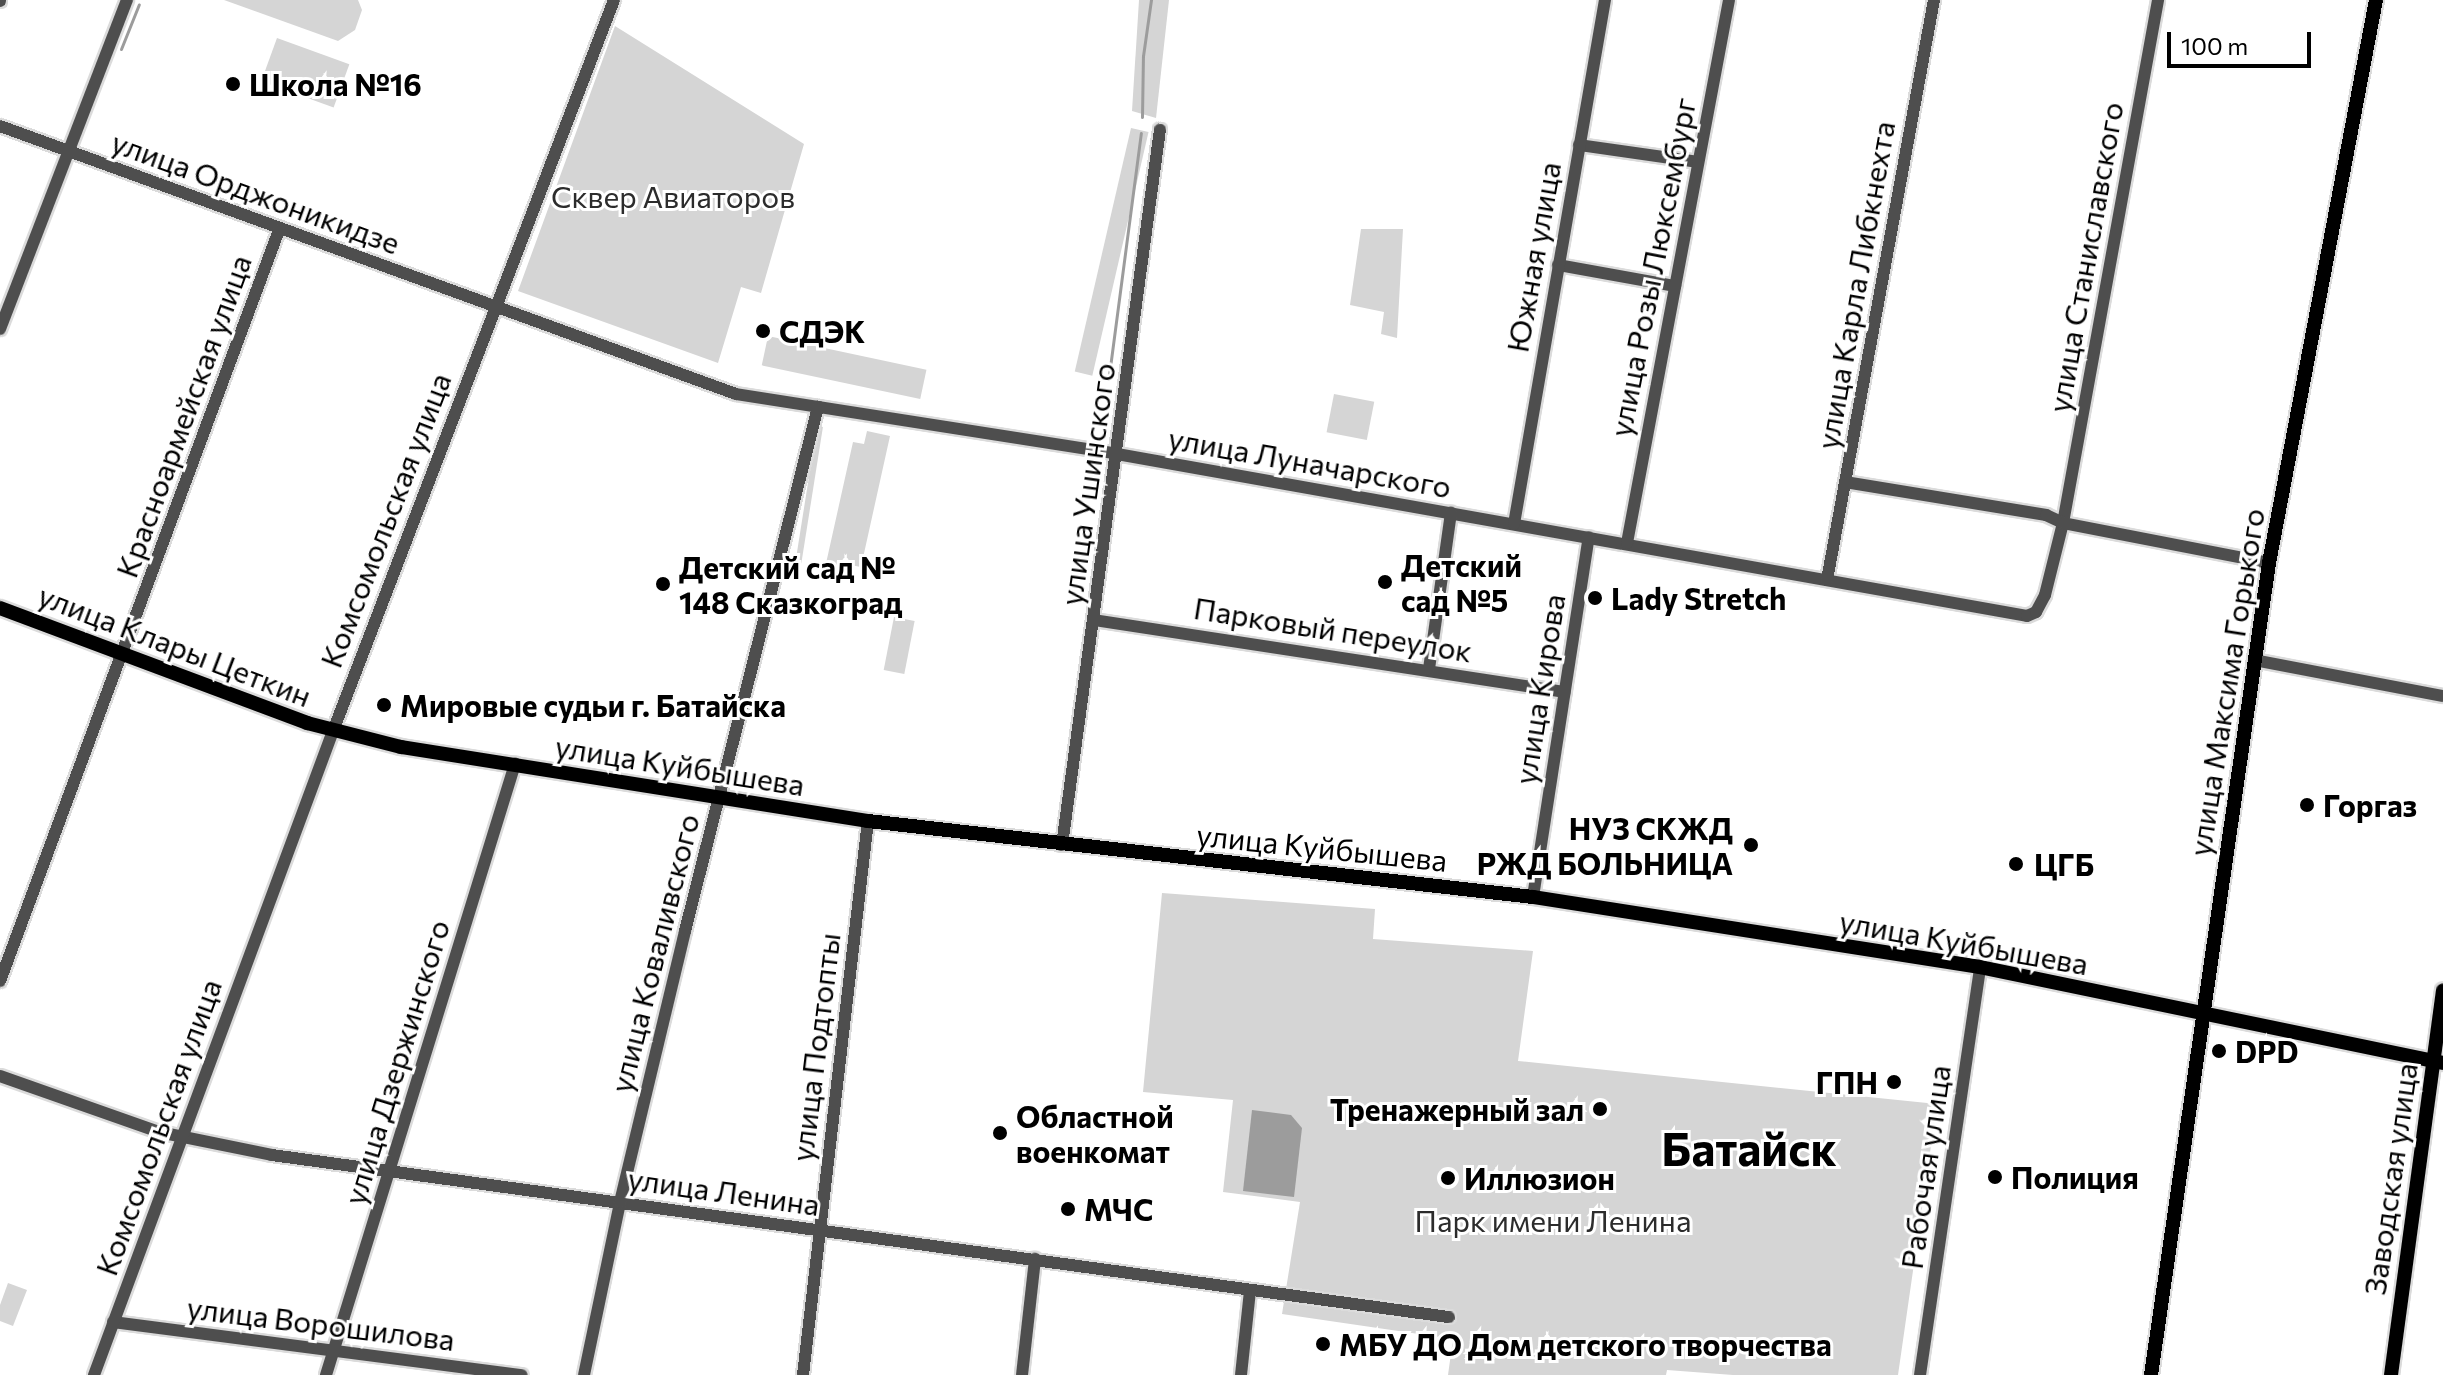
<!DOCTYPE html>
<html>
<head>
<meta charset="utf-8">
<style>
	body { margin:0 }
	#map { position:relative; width:2443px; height:1375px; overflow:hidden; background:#fff; font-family:Commissioner,sans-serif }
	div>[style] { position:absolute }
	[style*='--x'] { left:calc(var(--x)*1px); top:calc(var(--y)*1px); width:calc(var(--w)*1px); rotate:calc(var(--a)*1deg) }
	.green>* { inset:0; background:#d5d5d5; transform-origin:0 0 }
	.water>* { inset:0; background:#9c9c9c }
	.stream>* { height:3px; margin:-1.5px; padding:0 1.5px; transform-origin:1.5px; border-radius:1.5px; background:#9c9c9c }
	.roads { filter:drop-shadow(2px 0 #dbdbdb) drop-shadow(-2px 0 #dbdbdb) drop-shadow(0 2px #dbdbdb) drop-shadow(0 -2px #dbdbdb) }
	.minor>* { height:12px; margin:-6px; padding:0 6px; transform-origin:6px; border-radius:6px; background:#4e4e4e }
	.major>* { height:14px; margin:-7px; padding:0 7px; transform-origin:7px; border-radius:7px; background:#000 }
	.dots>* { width:22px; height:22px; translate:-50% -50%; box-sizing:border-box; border:4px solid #fff; border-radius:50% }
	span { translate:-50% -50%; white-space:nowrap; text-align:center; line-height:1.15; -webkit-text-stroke:6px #fff; paint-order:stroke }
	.poi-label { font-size:30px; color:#000; font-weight:700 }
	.left { translate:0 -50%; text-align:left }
	.right { translate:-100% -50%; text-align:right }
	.street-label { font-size:30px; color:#000 }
	.park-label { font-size:30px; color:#2c2c2c }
	.town-label { font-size:46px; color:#000; font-weight:700 }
	.scale { position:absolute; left:2167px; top:32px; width:144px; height:36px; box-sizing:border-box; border:4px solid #000; border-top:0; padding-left:10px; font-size:24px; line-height:28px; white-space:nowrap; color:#000; -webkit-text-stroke:6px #fff; paint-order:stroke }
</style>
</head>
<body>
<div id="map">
	<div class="green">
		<div style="clip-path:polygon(224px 0,358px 0,362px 10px,355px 30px,338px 41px)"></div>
		<div style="clip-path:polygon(1139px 0,1169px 0,1156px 118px,1132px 111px)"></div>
		<div style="clip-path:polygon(615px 26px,804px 144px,761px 293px,741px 287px,718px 363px,518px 291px)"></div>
		<div style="left:277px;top:38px;width:77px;height:46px;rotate:20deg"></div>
		<div style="left:1131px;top:128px;width:18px;height:250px;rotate:13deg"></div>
		<div style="clip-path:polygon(1361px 229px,1403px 229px,1397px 338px,1381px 334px,1384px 312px,1350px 305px)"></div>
		<div style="left:768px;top:336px;width:162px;height:30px;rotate:12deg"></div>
		<div style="left:1334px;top:394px;width:41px;height:39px;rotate:11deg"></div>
		<div style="left:817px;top:426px;width:6px;height:138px;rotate:9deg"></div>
		<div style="clip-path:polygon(867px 431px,890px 436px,861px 567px,845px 564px,843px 572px,825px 568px,853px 442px,864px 444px)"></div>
		<div style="left:894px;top:617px;width:21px;height:54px;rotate:11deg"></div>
		<div style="clip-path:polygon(1162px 893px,1375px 909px,1373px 939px,1533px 951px,1518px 1061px,1937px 1104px,1898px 1375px,1733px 1375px,1667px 1370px,1666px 1375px,1448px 1375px,1453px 1339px,1282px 1314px,1300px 1202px,1223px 1192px,1233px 1100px,1143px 1092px)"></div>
		<div style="clip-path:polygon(8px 1283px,27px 1290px,13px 1326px,0 1321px,0 1305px)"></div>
	</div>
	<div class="water">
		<div style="clip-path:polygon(1252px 1110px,1291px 1115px,1302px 1128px,1294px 1197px,1243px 1191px)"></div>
	</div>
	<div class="stream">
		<div style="--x:121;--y:49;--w:48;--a:-68.2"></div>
		<div style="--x:1142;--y:117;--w:61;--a:-89.1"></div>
		<div style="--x:1143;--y:56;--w:57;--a:-81.9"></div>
		<div style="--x:1109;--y:375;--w:244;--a:-82.5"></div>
	</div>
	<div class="roads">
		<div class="minor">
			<div style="--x:0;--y:1;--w:1;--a:-90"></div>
			<div style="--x:0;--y:126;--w:783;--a:20.01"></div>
			<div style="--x:736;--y:394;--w:386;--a:8.9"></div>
			<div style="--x:1117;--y:454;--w:924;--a:10.09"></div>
			<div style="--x:2027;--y:616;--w:10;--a:-24"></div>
			<div style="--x:2036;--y:612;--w:19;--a:-62"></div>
			<div style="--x:2045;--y:595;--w:74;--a:-76"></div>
			<div style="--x:2063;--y:523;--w:532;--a:-79.7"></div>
			<div style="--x:1579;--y:145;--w:120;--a:8.1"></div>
			<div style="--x:1558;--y:265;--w:119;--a:10.2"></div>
			<div style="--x:0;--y:329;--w:353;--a:-68.9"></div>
			<div style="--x:1845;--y:482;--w:204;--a:9.3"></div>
			<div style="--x:2046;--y:515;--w:19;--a:25"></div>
			<div style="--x:2063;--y:523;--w:210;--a:11"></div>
			<div style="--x:1514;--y:524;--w:532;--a:-80.15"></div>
			<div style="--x:1627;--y:543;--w:552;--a:-79.36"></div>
			<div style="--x:1827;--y:580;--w:590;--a:-79.55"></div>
			<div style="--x:1094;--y:620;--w:476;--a:8.7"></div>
			<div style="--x:2254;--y:660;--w:192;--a:10.8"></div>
			<div style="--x:1429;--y:669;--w:158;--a:-82"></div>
			<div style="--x:1062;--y:845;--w:722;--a:-82.2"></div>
			<div style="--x:1533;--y:897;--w:364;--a:-81.2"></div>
			<div style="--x:0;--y:981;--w:801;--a:-69.62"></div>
			<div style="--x:0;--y:1076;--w:169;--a:19.4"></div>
			<div style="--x:159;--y:1132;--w:115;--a:11.5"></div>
			<div style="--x:272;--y:1155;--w:1188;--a:7.84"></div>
			<div style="--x:113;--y:1322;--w:412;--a:7.4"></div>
			<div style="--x:94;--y:1375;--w:687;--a:-69.64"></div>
			<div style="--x:333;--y:731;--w:783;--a:-68.97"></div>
			<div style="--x:326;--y:1375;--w:640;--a:-72.81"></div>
			<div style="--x:584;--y:1375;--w:177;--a:-78.2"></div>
			<div style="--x:620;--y:1202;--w:279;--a:-76.5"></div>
			<div style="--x:685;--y:931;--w:541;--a:-75.76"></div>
			<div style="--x:803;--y:1375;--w:558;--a:-83.31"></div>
			<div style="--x:1022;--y:1375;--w:117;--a:-83.6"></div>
			<div style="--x:1241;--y:1375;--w:84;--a:-83.9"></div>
			<div style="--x:1920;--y:1375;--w:412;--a:-81.6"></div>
		</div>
		<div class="major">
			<div style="--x:0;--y:608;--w:328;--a:20.5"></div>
			<div style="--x:307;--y:723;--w:97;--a:14.3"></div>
			<div style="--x:401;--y:747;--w:473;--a:9"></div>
			<div style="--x:868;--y:821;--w:669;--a:6.52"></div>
			<div style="--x:1533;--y:897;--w:452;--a:8.9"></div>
			<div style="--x:1980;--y:967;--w:473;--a:11.7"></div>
			<div style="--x:2151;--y:1375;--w:821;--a:-81.73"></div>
			<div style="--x:2269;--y:563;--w:573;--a:-79.24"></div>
			<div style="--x:2391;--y:1375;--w:388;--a:-82.3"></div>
		</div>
	</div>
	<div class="dots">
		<div style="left:233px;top:84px;background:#000"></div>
		<div style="left:763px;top:331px;background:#000"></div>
		<div style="left:1385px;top:582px;background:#000"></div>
		<div style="left:663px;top:584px;background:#000"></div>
		<div style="left:1595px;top:598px;background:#000"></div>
		<div style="left:384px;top:705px;background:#000"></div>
		<div style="left:2307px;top:805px;background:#000"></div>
		<div style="left:1751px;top:845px;background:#000"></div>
		<div style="left:2016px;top:864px;background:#000"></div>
		<div style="left:2219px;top:1051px;background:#000"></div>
		<div style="left:1894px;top:1082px;background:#000"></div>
		<div style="left:1600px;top:1109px;background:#000"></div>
		<div style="left:1000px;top:1133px;background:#000"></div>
		<div style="left:1995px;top:1177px;background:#000"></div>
		<div style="left:1448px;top:1178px;background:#000"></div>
		<div style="left:1068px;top:1209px;background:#000"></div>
		<div style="left:1323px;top:1344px;background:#000"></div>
	</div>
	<div class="poi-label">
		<span class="left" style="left:249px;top:84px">Школа №16</span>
		<span class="left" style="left:779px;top:331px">СДЭК</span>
		<span class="left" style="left:1401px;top:582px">Детский<br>сад №5</span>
		<span class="left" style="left:679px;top:584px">Детский сад №<br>148 Сказкоград</span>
		<span class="left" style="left:1611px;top:598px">Lady Stretch</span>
		<span class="left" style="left:400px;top:705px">Мировые судьи г. Батайска</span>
		<span class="left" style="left:2323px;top:805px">Горгаз</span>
		<span class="right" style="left:1733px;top:845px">НУЗ СКЖД<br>РЖД БОЛЬНИЦА</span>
		<span class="left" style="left:2034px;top:864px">ЦГБ</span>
		<span class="left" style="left:2235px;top:1051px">DPD</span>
		<span class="right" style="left:1878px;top:1082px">ГПН</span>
		<span class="right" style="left:1584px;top:1109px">Тренажерный зал</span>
		<span class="left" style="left:1016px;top:1133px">Областной<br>военкомат</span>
		<span class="left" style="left:2011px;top:1177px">Полиция</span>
		<span class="left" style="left:1464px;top:1178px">Иллюзион</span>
		<span class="left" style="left:1084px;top:1209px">МЧС</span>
		<span class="left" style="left:1339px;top:1344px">МБУ ДО Дом детского творчества</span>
	</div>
	<div class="street-label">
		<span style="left:256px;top:192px;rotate:20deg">улица Орджоникидзе</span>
		<span style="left:1533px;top:257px;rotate:-80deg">Южная улица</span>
		<span style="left:2085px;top:257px;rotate:-80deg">улица Станиславского</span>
		<span style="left:1652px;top:267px;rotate:-79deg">улица Розы Люксембург</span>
		<span style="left:1855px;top:285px;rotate:-80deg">улица Карла Либкнехта</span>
		<span style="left:183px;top:416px;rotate:-70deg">Красноармейская улица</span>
		<span style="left:1310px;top:462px;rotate:10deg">улица Луначарского</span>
		<span style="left:1087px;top:484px;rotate:-82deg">улица Ушинского</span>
		<span style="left:385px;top:520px;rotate:-69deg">Комсомольская улица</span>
		<span style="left:1333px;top:629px;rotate:9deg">Парковый переулок</span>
		<span style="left:175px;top:645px;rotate:21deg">улица Клары Цеткин</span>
		<span style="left:2226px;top:682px;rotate:-81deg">улица Максима Горького</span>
		<span style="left:1539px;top:689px;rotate:-81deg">улица Кирова</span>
		<span style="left:680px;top:765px;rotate:9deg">улица Куйбышева</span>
		<span style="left:1322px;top:847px;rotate:6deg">улица Куйбышева</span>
		<span style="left:1964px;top:942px;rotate:10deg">улица Куйбышева</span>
		<span style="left:654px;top:953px;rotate:-76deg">улица Коваливского</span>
		<span style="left:815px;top:1047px;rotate:-83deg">улица Подтопты</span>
		<span style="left:396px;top:1062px;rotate:-73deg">улица Дзержинского</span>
		<span style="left:158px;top:1127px;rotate:-70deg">Комсомольская улица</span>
		<span style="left:1925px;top:1167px;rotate:-82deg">Рабочая улица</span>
		<span style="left:2390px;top:1179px;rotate:-82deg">Заводская улица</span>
		<span style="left:724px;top:1191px;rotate:8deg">улица Ленина</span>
		<span style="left:321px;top:1323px;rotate:7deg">улица Ворошилова</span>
	</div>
	<div class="park-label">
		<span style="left:673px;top:196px">Сквер Авиаторов</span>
		<span style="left:1553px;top:1220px">Парк имени Ленина</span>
	</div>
	<div class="town-label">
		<span style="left:1749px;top:1147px">Батайск</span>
	</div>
	<div class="scale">100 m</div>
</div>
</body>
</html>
